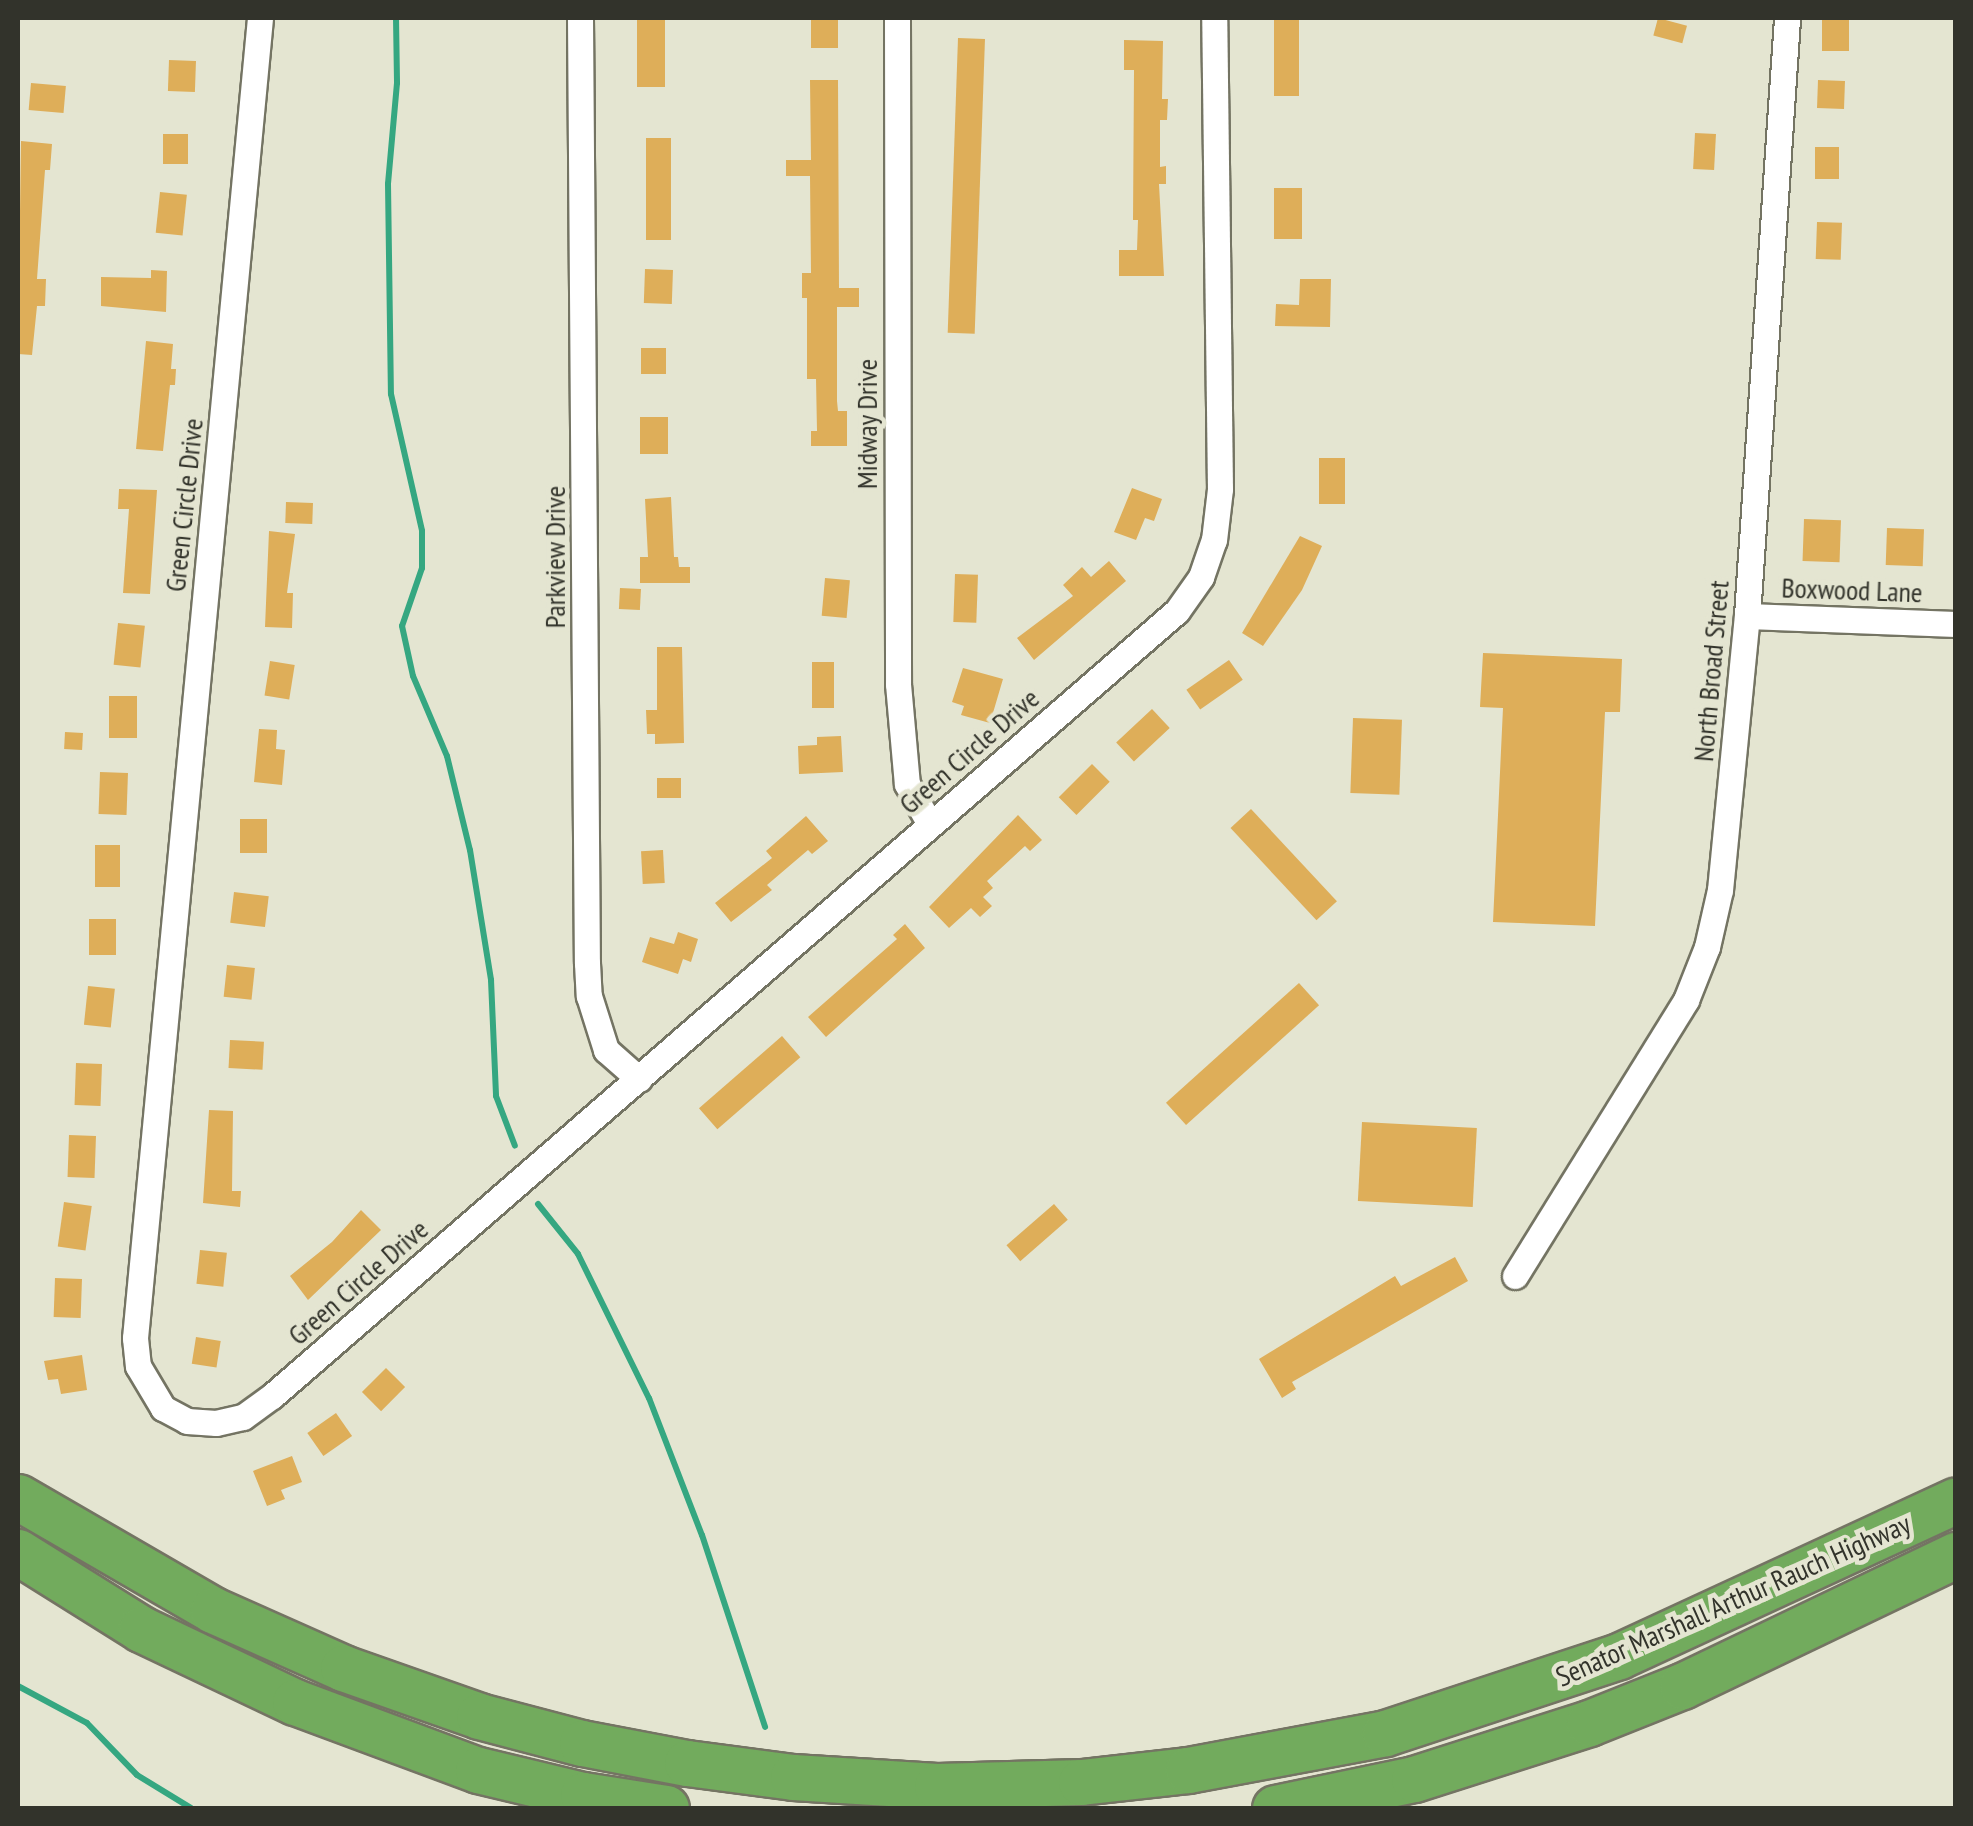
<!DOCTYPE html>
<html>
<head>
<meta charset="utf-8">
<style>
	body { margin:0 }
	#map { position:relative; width:1973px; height:1826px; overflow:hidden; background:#e4e5d1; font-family:"PT Sans Narrow",sans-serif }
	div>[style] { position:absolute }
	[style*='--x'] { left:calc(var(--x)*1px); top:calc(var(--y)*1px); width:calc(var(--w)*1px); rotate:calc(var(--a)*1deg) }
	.stream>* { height:6px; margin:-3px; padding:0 3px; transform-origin:3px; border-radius:3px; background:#35a781 }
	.building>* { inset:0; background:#deae59; transform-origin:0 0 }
	.roads { filter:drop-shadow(2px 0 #747463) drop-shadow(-2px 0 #747463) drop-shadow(0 2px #747463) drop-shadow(0 -2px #747463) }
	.minor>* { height:25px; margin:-12.5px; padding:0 12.5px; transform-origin:12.5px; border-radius:12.5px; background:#fff }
	.motorway>* { height:45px; margin:-22.5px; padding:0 22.5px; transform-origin:22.5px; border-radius:22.5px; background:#72ab5d }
	span { translate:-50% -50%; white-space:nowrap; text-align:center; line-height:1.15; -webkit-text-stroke:9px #e4e5d1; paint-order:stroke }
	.street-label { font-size:28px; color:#32332b }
	.frame { position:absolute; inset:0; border:20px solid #32332b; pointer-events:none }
</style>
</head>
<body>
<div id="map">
	<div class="stream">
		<div style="--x:396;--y:18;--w:65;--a:89.1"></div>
		<div style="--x:397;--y:83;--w:101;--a:95.1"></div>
		<div style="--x:388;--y:184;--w:210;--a:89.2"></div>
		<div style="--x:391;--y:394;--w:140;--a:77.2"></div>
		<div style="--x:422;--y:531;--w:37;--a:90"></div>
		<div style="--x:422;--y:568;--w:61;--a:109"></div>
		<div style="--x:402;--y:626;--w:51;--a:77.6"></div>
		<div style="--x:413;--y:676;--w:87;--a:67"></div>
		<div style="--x:447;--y:756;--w:97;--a:76.3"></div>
		<div style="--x:470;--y:850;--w:132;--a:80.8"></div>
		<div style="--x:491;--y:980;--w:116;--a:87.5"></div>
		<div style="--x:496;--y:1096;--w:53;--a:69.2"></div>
		<div style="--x:538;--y:1204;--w:64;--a:51.3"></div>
		<div style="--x:578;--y:1254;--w:161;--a:63.8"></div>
		<div style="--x:649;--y:1398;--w:147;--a:68.9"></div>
		<div style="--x:702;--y:1535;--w:202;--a:71.8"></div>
		<div style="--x:18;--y:1686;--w:78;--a:28.2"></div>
		<div style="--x:87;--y:1723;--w:72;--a:46.1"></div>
		<div style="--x:137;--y:1775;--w:63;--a:31.4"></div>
	</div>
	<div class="building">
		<div style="left:637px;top:18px;width:28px;height:69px"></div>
		<div style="left:811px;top:18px;width:27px;height:30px"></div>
		<div style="left:1274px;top:18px;width:25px;height:78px"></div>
		<div style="left:1658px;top:18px;width:30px;height:18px;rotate:15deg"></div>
		<div style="left:1822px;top:18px;width:27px;height:33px"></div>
		<div style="left:958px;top:38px;width:27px;height:295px;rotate:2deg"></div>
		<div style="clip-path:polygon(1124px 40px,1163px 41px,1162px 99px,1168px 99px,1167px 120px,1160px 120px,1160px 167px,1166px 166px,1166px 184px,1159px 184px,1164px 276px,1119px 276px,1119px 250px,1137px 250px,1138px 220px,1133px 220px,1134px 70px,1124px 70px)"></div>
		<div style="left:169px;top:60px;width:27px;height:31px;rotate:2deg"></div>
		<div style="clip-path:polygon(810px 80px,838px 80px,839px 288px,859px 288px,859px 307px,837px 307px,837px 401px,838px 411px,847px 411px,847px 446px,811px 446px,811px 431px,817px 431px,816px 379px,807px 379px,807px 298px,802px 298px,802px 273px,811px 273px,810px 176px,786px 176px,786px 160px,811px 160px)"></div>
		<div style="left:1818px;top:80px;width:27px;height:28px;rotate:2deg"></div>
		<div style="left:31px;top:83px;width:35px;height:27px;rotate:5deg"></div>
		<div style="left:1695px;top:133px;width:21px;height:36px;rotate:3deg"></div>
		<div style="left:163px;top:134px;width:25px;height:30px"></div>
		<div style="left:671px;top:138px;width:102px;height:25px;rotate:90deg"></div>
		<div style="clip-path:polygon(21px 141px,52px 144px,50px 170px,45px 170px,37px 279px,46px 279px,45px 306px,37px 306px,32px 355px,18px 354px)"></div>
		<div style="left:1815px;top:147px;width:24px;height:32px"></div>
		<div style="left:1274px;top:188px;width:28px;height:51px"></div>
		<div style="left:160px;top:192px;width:27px;height:41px;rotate:6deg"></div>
		<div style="left:1817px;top:222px;width:25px;height:37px;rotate:2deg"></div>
		<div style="left:645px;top:269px;width:28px;height:34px;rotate:2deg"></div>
		<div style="clip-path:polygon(151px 270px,167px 271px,166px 312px,101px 306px,101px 277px,151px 278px)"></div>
		<div style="clip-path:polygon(1300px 279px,1331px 279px,1330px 327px,1275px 326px,1276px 304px,1299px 305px)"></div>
		<div style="clip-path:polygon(146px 341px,173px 344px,171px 369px,176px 369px,175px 385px,170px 385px,163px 451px,136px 449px)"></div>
		<div style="left:641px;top:348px;width:25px;height:26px"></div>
		<div style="left:640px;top:417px;width:28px;height:37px"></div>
		<div style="left:1319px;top:458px;width:26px;height:46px"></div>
		<div style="clip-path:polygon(1132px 488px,1162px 499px,1154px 521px,1145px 518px,1136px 540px,1114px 532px)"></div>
		<div style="clip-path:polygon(119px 489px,157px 490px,150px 594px,123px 593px,129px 509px,118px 509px)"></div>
		<div style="clip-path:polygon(671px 497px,674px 557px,678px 557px,679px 567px,690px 567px,690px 583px,640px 583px,640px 557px,648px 557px,645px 499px)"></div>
		<div style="left:286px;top:502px;width:27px;height:21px;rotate:2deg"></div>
		<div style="left:1804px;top:519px;width:37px;height:42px;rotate:2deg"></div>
		<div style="left:1887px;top:528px;width:37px;height:37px;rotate:2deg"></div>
		<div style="clip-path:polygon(269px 531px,295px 534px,287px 593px,293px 593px,292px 628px,265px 627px)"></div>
		<div style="clip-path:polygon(1300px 536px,1322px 546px,1302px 590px,1263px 646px,1242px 633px)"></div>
		<div style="clip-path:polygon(1109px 561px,1126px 581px,1034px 660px,1017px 638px,1073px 596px,1063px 585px,1082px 567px,1091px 577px)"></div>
		<div style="left:955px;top:574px;width:23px;height:48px;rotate:2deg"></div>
		<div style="left:825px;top:578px;width:25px;height:38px;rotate:5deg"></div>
		<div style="left:620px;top:588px;width:21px;height:21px;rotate:3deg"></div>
		<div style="left:118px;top:623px;width:27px;height:42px;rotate:6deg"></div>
		<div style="clip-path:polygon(657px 647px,682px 647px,684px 743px,655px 744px,655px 734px,647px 734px,646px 710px,657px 710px)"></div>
		<div style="clip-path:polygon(1483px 653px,1622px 659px,1620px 712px,1605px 712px,1595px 926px,1493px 922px,1503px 708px,1480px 707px)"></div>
		<div style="left:1229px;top:660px;width:24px;height:52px;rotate:55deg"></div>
		<div style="left:270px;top:661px;width:25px;height:35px;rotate:9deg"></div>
		<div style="left:812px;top:662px;width:22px;height:46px"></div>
		<div style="clip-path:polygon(963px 668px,1003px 679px,990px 723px,961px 715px,964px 706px,952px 702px)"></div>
		<div style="left:109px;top:696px;width:28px;height:42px"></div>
		<div style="left:1152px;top:709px;width:26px;height:49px;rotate:47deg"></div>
		<div style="left:1353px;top:718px;width:49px;height:75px;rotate:2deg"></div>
		<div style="clip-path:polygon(259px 729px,277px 730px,276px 749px,285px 750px,282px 785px,254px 782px)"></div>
		<div style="left:65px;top:732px;width:18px;height:17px;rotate:3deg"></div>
		<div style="clip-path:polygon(841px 736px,843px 772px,799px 774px,798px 746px,817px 745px,817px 737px)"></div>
		<div style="left:1092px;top:764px;width:25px;height:47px;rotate:45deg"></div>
		<div style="left:100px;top:772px;width:28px;height:42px;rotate:2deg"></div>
		<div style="left:657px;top:778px;width:24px;height:20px"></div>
		<div style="left:1251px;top:809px;width:126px;height:28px;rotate:47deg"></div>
		<div style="clip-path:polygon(1018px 815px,1042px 840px,1030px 851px,1025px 846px,987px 881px,993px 888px,983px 897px,992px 906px,980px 917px,971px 908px,949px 928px,929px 907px)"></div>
		<div style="clip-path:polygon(806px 816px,828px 841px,812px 854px,808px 850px,767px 885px,772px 890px,731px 922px,715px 903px,772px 858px,766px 851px)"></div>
		<div style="left:240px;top:819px;width:27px;height:34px"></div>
		<div style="left:95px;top:845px;width:25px;height:42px"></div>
		<div style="left:663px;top:850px;width:33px;height:22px;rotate:87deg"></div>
		<div style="left:234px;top:892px;width:35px;height:31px;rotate:7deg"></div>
		<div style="left:89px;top:919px;width:27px;height:36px"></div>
		<div style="clip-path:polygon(905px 924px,925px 948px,826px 1037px,808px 1017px,897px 939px,893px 935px)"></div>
		<div style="clip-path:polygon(678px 932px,698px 939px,691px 962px,683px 959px,678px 974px,642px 962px,650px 937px,674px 944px)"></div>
		<div style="left:227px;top:965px;width:28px;height:32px;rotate:6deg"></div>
		<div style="left:1299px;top:983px;width:30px;height:179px;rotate:48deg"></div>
		<div style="left:88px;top:986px;width:27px;height:39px;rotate:6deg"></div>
		<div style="left:782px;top:1036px;width:28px;height:110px;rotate:49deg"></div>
		<div style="left:230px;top:1040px;width:34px;height:28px;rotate:3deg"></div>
		<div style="left:76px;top:1063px;width:26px;height:42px;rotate:2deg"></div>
		<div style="clip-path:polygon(209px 1110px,233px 1111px,232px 1191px,241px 1191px,240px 1207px,203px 1203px)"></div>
		<div style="left:1362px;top:1122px;width:115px;height:79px;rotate:3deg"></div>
		<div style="left:69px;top:1135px;width:27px;height:42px;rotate:2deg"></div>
		<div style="left:64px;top:1202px;width:28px;height:45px;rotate:8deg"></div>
		<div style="left:1054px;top:1204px;width:21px;height:63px;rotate:49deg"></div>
		<div style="clip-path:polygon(361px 1210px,381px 1230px,308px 1300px,290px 1276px,332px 1242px)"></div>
		<div style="left:200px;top:1250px;width:27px;height:34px;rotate:6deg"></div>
		<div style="clip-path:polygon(1455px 1257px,1468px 1281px,1292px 1382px,1296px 1389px,1282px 1398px,1259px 1359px,1395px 1276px,1401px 1286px)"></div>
		<div style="left:55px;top:1278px;width:27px;height:39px;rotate:2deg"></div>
		<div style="left:196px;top:1337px;width:25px;height:27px;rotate:9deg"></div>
		<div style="clip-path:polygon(82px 1355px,87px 1390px,61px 1394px,58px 1379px,48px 1380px,44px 1361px)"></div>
		<div style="left:386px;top:1368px;width:27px;height:34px;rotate:45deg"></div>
		<div style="left:336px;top:1413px;width:28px;height:35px;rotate:55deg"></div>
		<div style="clip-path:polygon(292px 1456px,302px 1482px,281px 1490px,285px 1499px,267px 1506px,253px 1471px)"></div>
	</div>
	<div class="roads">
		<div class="minor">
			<div style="--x:260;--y:18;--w:1326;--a:95.41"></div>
			<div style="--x:135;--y:1338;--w:28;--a:84"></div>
			<div style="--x:138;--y:1366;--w:49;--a:59.2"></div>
			<div style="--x:163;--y:1408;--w:27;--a:28"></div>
			<div style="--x:187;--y:1421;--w:29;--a:4"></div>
			<div style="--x:216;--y:1423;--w:28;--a:-13"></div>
			<div style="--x:243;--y:1417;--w:36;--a:-36"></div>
			<div style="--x:272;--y:1396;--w:1198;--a:-40.94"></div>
			<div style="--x:1177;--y:611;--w:42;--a:-54.8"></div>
			<div style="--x:1201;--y:577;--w:39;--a:-71"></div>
			<div style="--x:1214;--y:540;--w:51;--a:-83.3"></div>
			<div style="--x:1220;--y:489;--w:471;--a:-90.7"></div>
			<div style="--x:580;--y:18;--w:945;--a:89.58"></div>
			<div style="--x:587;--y:963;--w:33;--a:87"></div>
			<div style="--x:589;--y:996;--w:57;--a:72.5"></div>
			<div style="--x:606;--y:1050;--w:44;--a:41.3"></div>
			<div style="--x:897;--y:18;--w:666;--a:89.91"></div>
			<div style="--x:898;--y:684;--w:100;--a:84.9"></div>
			<div style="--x:907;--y:784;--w:46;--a:60.1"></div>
			<div style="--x:1747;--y:616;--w:209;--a:2.2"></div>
			<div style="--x:1515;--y:1276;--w:325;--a:-58.2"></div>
			<div style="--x:1686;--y:1000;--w:57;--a:-68.4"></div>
			<div style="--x:1707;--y:947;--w:58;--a:-77.2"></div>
			<div style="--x:1720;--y:890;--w:275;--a:-84.4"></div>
			<div style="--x:1747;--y:616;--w:599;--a:-86.17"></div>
		</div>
		<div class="motorway">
			<div style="--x:18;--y:1497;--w:225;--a:30.1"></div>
			<div style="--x:213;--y:1610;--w:142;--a:24"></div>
			<div style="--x:343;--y:1668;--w:144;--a:19.4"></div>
			<div style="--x:479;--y:1716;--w:106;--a:14.7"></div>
			<div style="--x:582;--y:1743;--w:107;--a:10.8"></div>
			<div style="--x:687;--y:1763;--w:107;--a:7.5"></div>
			<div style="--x:793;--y:1777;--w:144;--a:3.6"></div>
			<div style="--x:937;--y:1786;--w:144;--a:-1.6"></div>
			<div style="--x:1081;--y:1782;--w:108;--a:-6.4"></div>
			<div style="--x:1188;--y:1770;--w:200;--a:-10.6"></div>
			<div style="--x:1385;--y:1733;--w:246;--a:-18.2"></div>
			<div style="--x:1619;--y:1656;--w:371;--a:-24.8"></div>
			<div style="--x:18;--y:1552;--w:145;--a:32"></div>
			<div style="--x:141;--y:1629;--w:170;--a:25.4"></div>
			<div style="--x:295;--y:1702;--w:195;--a:20.4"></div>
			<div style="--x:478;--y:1770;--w:108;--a:13.4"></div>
			<div style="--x:583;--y:1795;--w:84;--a:8.9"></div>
			<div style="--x:1275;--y:1808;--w:142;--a:-11.8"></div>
			<div style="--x:1414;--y:1779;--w:184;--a:-17.7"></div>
			<div style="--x:1589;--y:1723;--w:100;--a:-21.7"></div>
			<div style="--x:1682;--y:1686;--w:304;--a:-25.6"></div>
		</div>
	</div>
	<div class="street-label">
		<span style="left:867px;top:424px;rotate:-90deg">Midway Drive</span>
		<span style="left:184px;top:505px;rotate:-84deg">Green Circle Drive</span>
		<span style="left:555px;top:557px;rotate:-90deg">Parkview Drive</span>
		<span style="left:1852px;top:590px;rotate:2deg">Boxwood Lane</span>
		<span style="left:1711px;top:671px;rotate:-85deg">North Broad Street</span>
		<span style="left:969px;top:751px;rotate:-41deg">Green Circle Drive</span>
		<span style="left:358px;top:1282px;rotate:-41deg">Green Circle Drive</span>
		<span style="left:1733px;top:1600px;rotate:-24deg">Senator Marshall Arthur Rauch Highway</span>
	</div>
	<div class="frame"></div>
</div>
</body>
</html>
